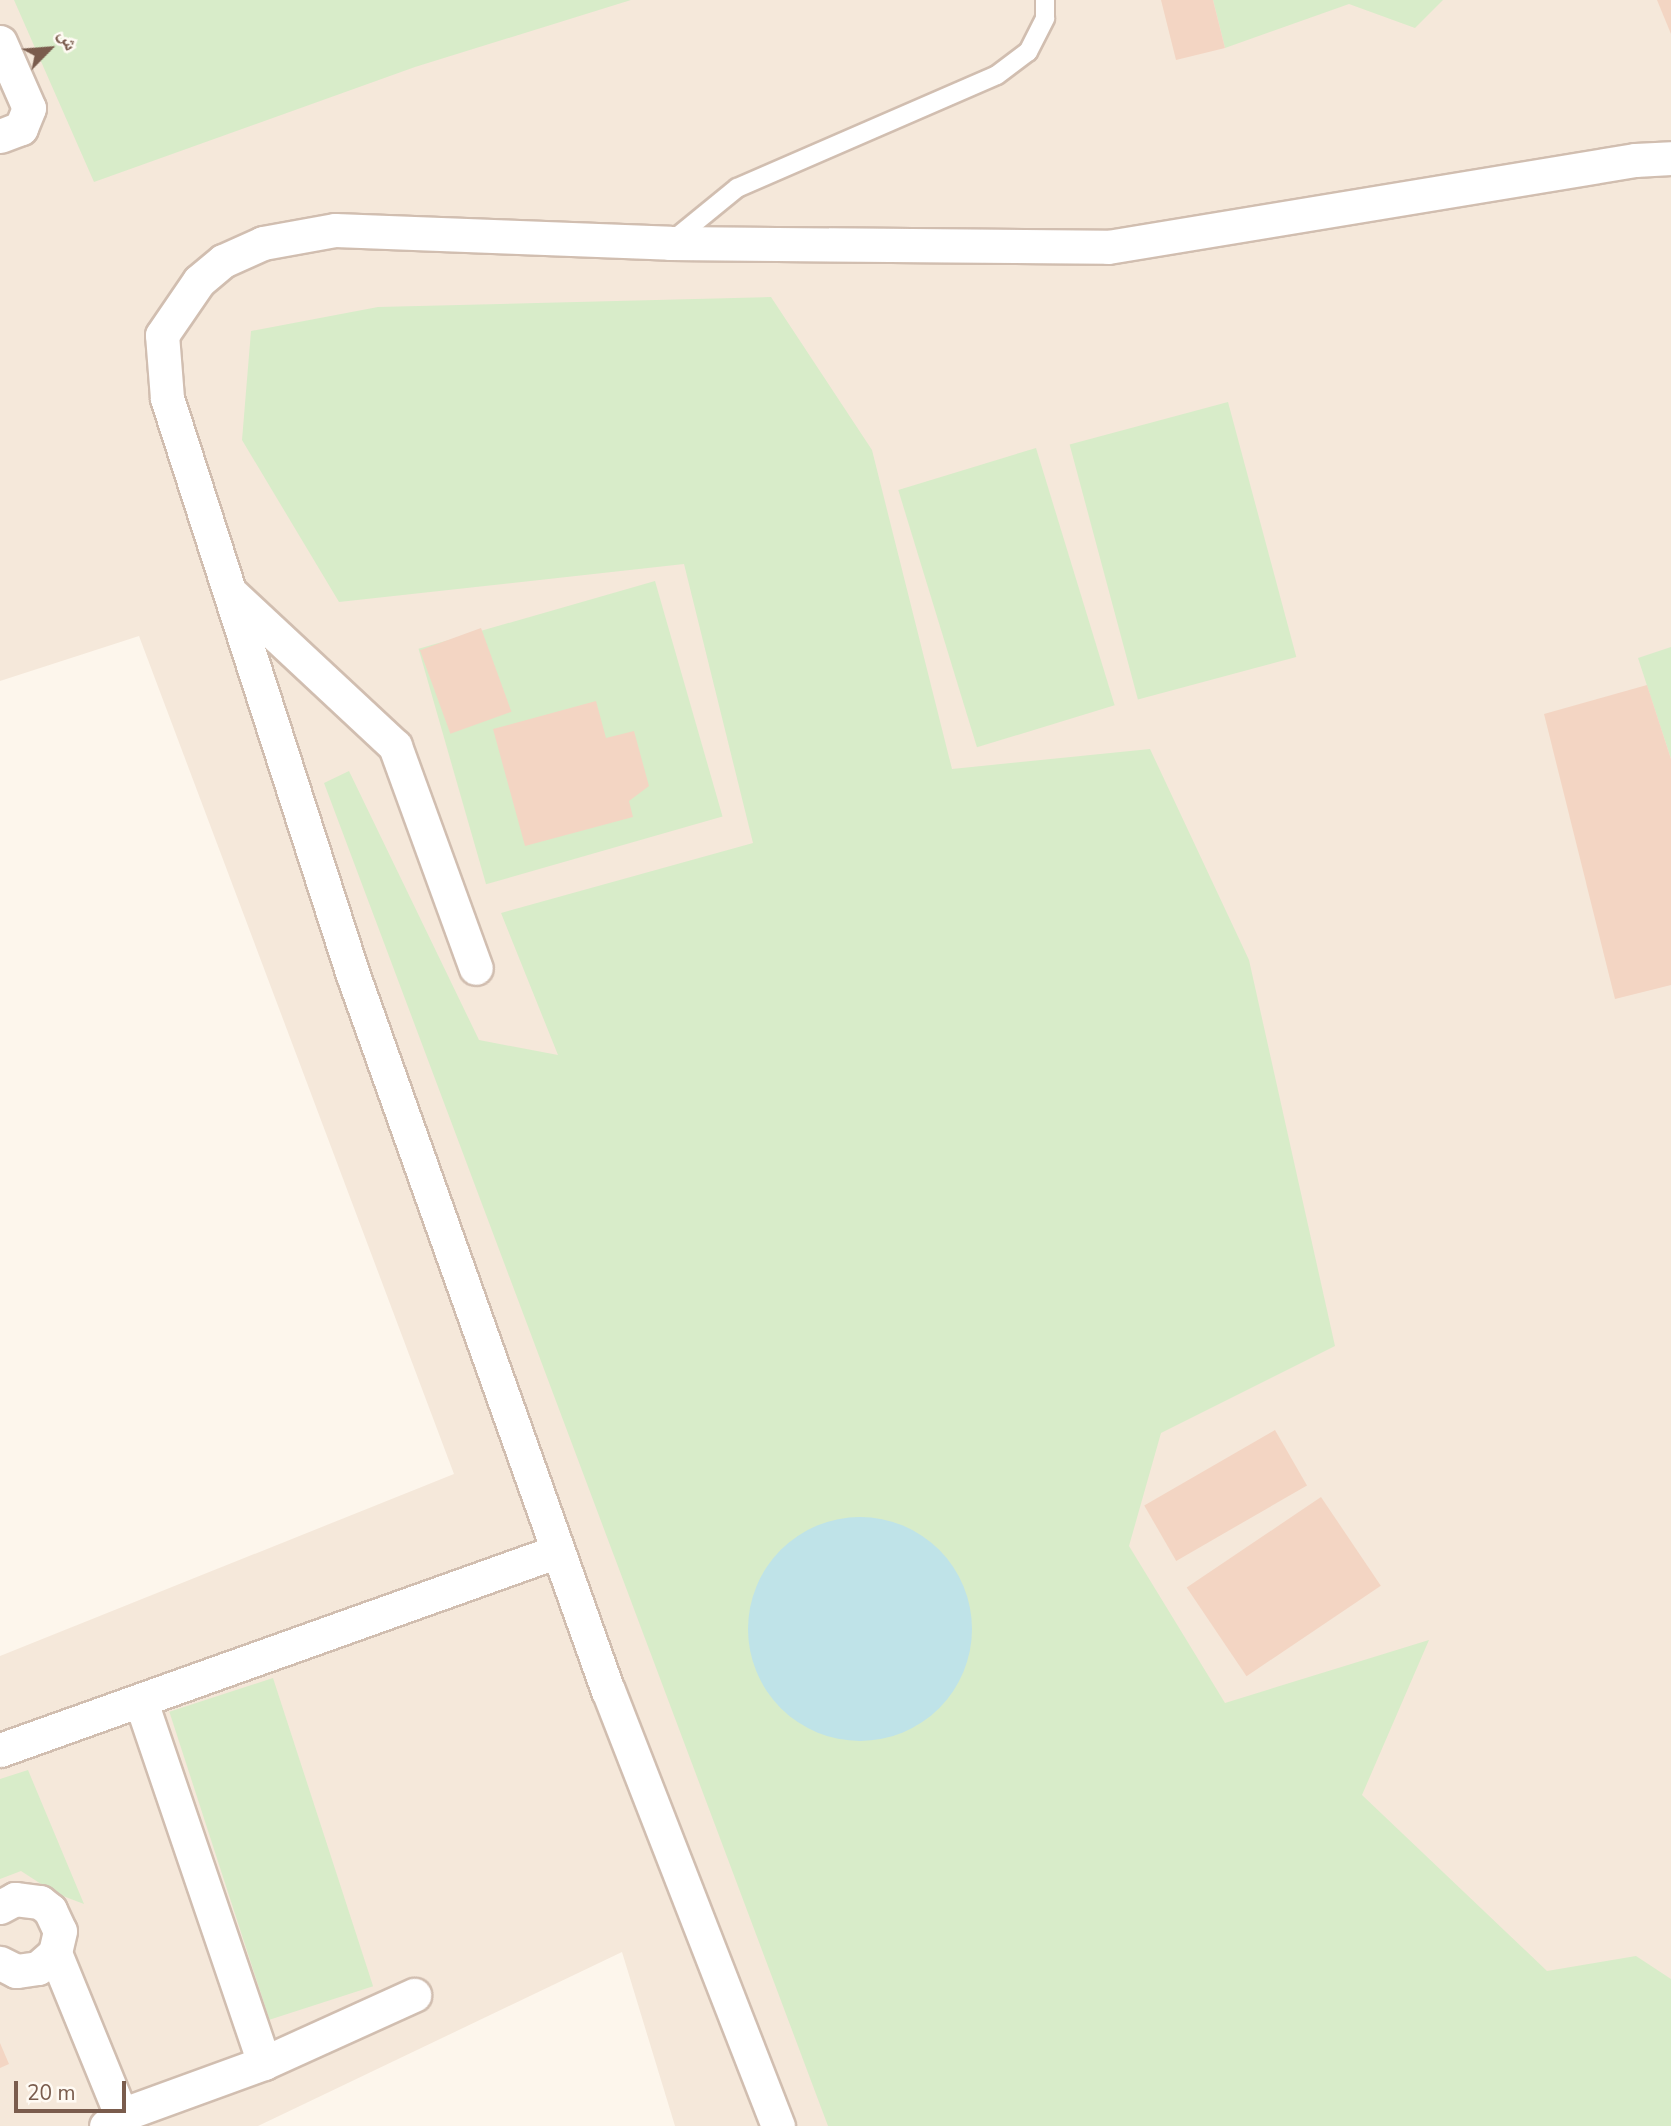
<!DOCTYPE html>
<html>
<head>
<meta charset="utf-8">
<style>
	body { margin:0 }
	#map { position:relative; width:1671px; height:2126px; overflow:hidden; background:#fdf6ec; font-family:"Nunito Sans","Noto Naskh Arabic",sans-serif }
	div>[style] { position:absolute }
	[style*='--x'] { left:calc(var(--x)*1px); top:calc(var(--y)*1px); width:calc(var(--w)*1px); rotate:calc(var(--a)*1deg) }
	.residential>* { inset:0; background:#f5e8da }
	.green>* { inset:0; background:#d8ecc9; transform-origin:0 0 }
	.water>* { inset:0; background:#bfe3e8 }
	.round { border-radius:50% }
	.building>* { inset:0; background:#f3d5c3; transform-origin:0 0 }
	.roads { filter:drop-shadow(2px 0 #d1beb0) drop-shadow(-2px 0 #d1beb0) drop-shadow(0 2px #d1beb0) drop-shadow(0 -2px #d1beb0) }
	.service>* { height:18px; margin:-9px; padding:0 9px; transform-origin:9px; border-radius:9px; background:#fff }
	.minor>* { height:33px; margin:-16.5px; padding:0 16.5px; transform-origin:16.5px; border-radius:16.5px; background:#fff }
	span { translate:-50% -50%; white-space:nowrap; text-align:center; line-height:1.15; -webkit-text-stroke:5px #fffaf3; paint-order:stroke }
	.north { position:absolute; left:14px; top:14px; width:70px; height:70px; -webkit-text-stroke:5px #fffaf3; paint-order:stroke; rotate:65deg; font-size:19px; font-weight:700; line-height:28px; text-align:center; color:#7a5c4d }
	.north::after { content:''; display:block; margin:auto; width:24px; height:32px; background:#7a5c4d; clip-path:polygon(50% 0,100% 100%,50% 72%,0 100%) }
	.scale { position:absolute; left:14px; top:2081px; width:112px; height:32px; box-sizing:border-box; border:4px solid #7a5c4d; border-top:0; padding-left:9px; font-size:21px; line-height:24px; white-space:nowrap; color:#7a5c4d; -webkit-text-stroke:5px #fffaf3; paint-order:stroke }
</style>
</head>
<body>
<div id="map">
	<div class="residential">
		<div style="clip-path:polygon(0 0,1671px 0,1671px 2126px,675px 2126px,622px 1952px,258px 2126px,0 2126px,0 1656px,454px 1474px,139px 636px,0 681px)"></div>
	</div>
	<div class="green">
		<div style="clip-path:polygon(14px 0,631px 0,415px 67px,94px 182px)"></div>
		<div style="clip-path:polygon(1213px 0,1443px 0,1415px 28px,1349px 4px,1225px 48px)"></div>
		<div style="clip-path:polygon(771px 297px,872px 450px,952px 769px,1150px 749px,1249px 960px,1335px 1346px,1161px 1433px,1129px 1546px,1225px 1703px,1429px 1640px,1362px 1795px,1547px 1971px,1636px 1956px,1671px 1979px,1671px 2126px,828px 2126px,324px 783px,349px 771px,479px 1040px,558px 1055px,501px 913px,753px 843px,684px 564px,339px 602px,242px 440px,251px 331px,378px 307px)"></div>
		<div style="left:1228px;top:402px;width:264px;height:164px;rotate:75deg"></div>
		<div style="left:1036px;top:448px;width:269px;height:144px;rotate:73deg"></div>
		<div style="left:655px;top:581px;width:245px;height:246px;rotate:74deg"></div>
		<div style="clip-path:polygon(1671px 647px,1671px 759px,1638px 658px)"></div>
		<div style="left:273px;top:1678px;width:324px;height:109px;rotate:72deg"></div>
		<div style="clip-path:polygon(28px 1770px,84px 1904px,55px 1893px,21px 1871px,0 1879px,0 1779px)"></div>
	</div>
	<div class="water">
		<div class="round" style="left:748px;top:1517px;width:224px;height:224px"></div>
	</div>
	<div class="building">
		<div style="clip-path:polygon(1161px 0,1213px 0,1225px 48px,1176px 60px)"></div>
		<div style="clip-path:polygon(1657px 0,1671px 0,1671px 34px)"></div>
		<div style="left:481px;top:628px;width:89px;height:65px;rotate:70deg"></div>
		<div style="clip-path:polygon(1647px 685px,1671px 759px,1671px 985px,1615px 999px,1544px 714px)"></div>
		<div style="clip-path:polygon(596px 701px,606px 738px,634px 731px,649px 786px,629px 801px,633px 817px,525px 846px,493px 729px)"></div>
		<div style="left:1275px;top:1430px;width:64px;height:151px;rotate:60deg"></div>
		<div style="left:1321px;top:1497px;width:107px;height:162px;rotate:56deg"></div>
		<div style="clip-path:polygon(0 2043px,9px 2064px,0 2068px)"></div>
	</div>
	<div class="roads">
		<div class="service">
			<div style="--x:672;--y:241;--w:84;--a:-39.2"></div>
			<div style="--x:737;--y:188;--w:283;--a:-23.5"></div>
			<div style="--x:997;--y:75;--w:39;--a:-37"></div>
			<div style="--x:1028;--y:52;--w:38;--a:-63"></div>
			<div style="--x:1045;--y:18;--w:18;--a:-90"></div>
		</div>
		<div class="minor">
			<div style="--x:0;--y:42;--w:72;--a:66.3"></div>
			<div style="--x:29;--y:108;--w:22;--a:112"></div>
			<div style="--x:21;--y:128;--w:22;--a:159"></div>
			<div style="--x:232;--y:594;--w:223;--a:43"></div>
			<div style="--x:395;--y:746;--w:236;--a:70"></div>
			<div style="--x:0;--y:1750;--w:592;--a:-19.63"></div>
			<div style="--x:0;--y:1907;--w:17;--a:-28"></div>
			<div style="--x:15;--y:1899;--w:25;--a:7"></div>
			<div style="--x:40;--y:1902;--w:13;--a:39"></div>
			<div style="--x:50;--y:1910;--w:23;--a:65"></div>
			<div style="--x:60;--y:1931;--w:23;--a:103"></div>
			<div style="--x:55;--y:1953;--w:23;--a:139"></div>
			<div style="--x:38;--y:1968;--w:22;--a:172"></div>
			<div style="--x:16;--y:1971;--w:18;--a:-153"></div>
			<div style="--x:55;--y:1953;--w:175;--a:67.8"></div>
			<div style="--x:264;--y:2063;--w:165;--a:-24.4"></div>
			<div style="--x:106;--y:2126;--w:19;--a:-36"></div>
			<div style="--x:121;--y:2115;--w:152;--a:-20"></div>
			<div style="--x:264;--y:2063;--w:382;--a:-108.8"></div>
			<div style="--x:778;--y:2126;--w:467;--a:-111.3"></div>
			<div style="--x:608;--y:1691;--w:760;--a:-109.6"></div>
			<div style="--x:353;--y:975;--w:606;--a:-107.87"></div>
			<div style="--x:167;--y:398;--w:63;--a:-94.5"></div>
			<div style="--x:162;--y:335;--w:65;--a:-55.6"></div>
			<div style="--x:199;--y:281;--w:31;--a:-40"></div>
			<div style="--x:223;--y:261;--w:44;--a:-24.2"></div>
			<div style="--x:263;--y:243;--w:73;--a:-10.2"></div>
			<div style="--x:335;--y:230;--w:335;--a:2.2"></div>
			<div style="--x:670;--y:243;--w:438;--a:0.5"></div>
			<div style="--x:1108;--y:247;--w:534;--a:-9.37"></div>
			<div style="--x:1635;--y:160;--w:36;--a:-3"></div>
		</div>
	</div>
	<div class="north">ش</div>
	<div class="scale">20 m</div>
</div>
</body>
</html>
